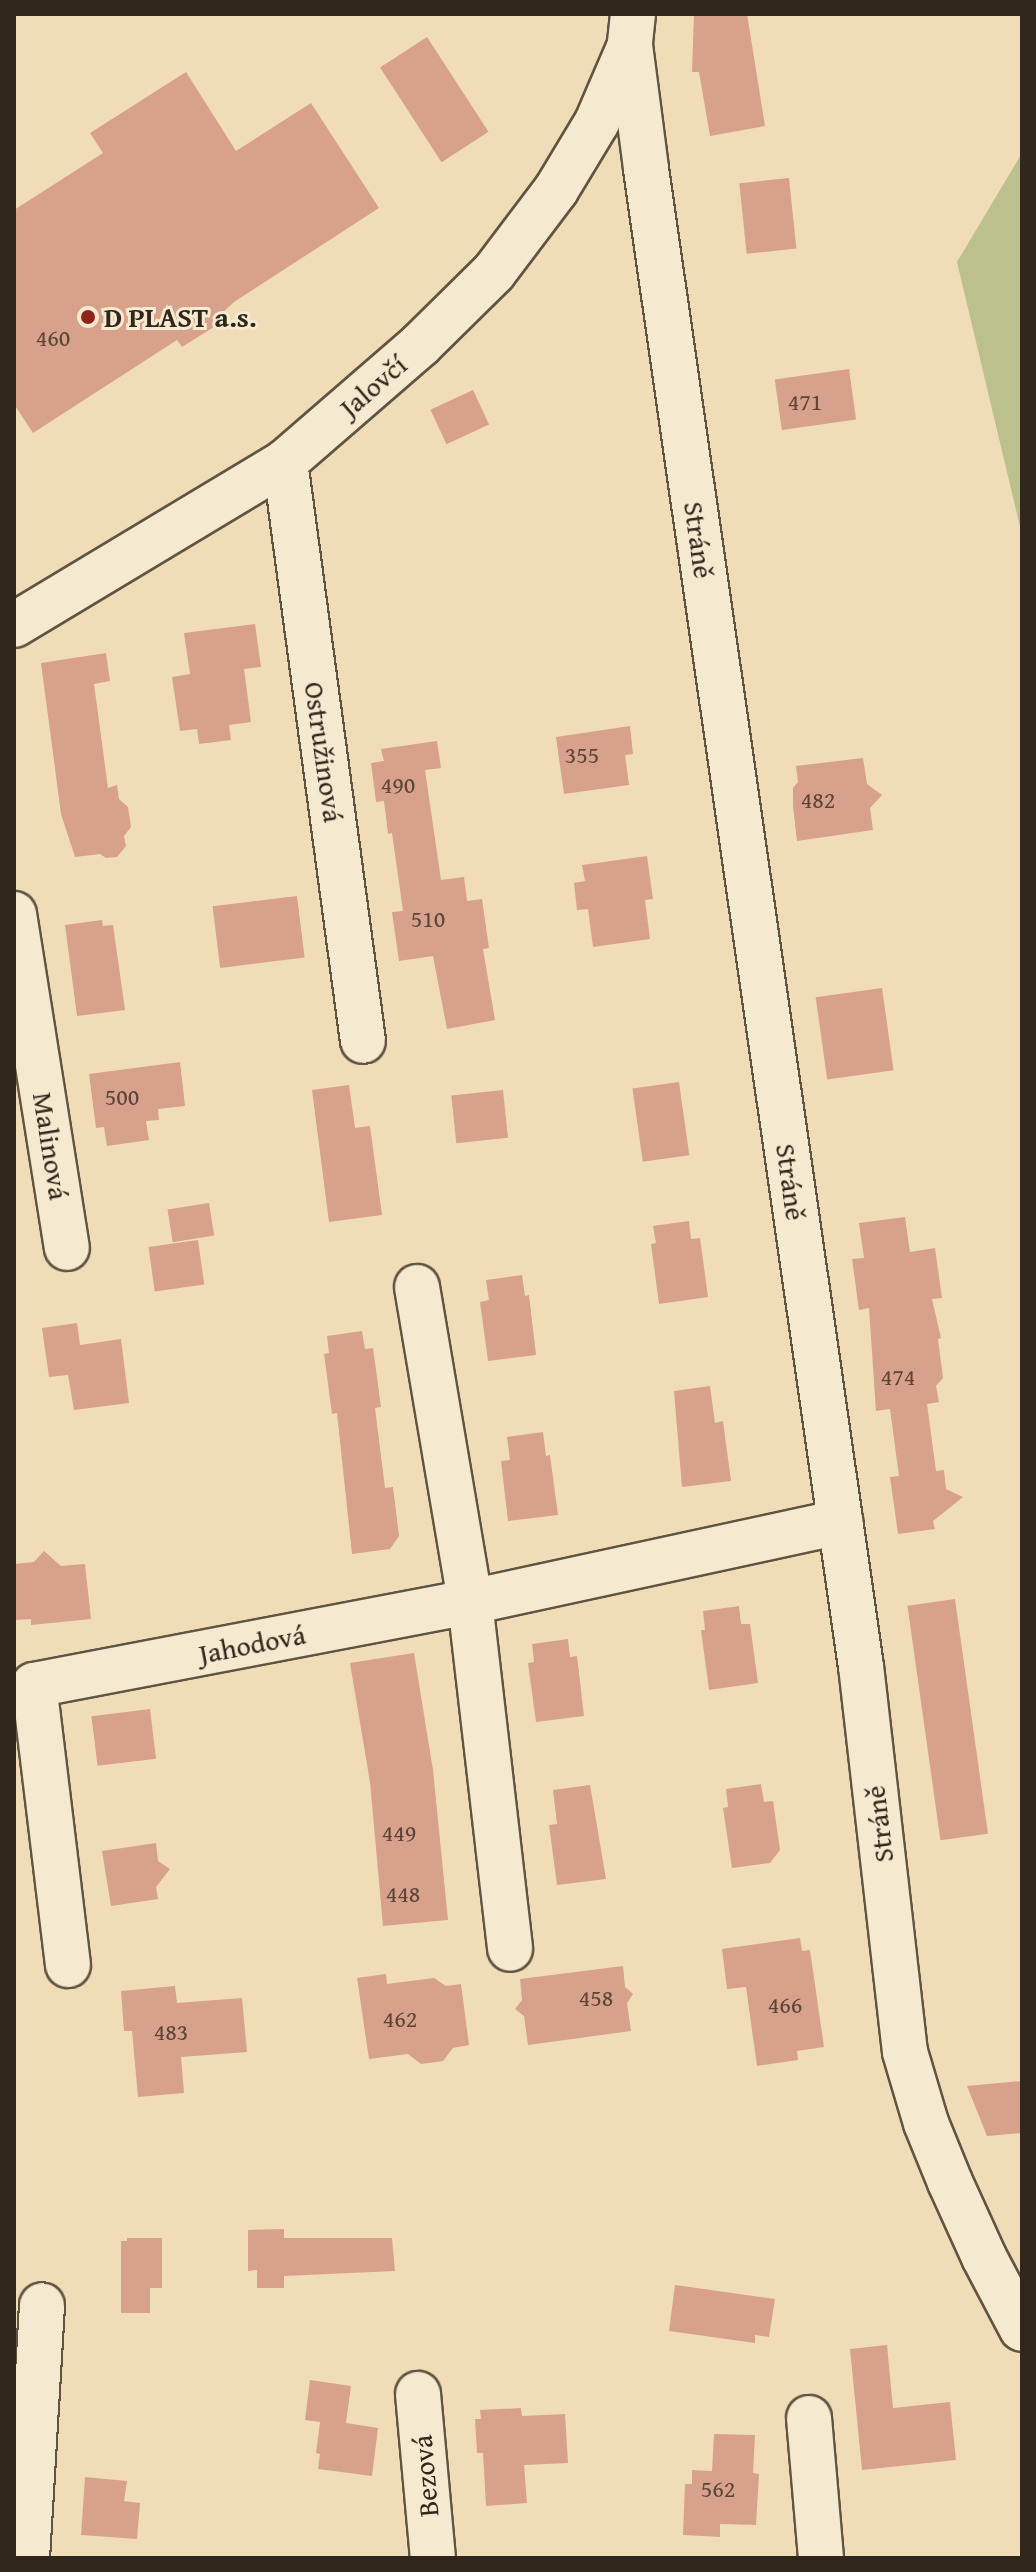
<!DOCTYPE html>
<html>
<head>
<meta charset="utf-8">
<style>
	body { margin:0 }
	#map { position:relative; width:1036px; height:2572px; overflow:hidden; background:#f0ddb7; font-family:"Gentium Book Plus",serif }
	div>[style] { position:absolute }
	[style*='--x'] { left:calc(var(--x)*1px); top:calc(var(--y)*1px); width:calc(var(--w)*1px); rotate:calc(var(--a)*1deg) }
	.green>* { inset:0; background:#bbc08d }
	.building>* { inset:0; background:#d8a18c; transform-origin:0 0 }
	.roads { filter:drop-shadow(2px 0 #605442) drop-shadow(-2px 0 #605442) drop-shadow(0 2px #605442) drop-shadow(0 -2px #605442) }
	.minor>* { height:44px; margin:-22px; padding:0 22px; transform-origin:22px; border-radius:22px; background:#f5e9d0 }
	.dots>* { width:22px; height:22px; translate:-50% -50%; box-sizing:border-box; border:4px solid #f5e9d0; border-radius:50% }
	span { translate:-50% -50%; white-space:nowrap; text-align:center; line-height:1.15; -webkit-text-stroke:6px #f5e9d0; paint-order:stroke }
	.number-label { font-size:24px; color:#5a4537 }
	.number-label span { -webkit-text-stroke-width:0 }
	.poi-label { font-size:28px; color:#30261b; font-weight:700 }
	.left { translate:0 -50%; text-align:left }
	.street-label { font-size:28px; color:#30261b }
	.frame { position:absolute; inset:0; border:16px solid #30261b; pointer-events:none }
</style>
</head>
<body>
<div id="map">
	<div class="green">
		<div style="clip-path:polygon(1022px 153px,1022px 535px,957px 262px)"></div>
	</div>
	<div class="building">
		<div style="clip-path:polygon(694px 14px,747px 14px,765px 126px,710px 136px,699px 72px,692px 72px)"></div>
		<div style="left:427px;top:37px;width:113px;height:56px;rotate:57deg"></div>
		<div style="clip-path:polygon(186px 72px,236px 151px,311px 103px,379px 208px,234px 302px,221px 314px,225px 320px,182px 347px,177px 340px,33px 433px,14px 404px,14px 210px,103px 153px,90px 133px)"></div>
		<div style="left:789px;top:178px;width:71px;height:50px;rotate:84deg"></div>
		<div style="left:849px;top:369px;width:51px;height:75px;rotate:82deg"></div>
		<div style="left:473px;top:390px;width:38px;height:47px;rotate:65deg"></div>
		<div style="clip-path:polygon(255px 624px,261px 667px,244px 669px,251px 722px,229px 725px,231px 740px,199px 744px,197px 729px,180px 731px,172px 677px,190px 674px,184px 633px)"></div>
		<div style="clip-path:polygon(106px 653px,110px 681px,94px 684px,108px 788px,117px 785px,119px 799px,128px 807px,131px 827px,124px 836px,126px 846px,117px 857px,106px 858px,100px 854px,75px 857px,61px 814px,41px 663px)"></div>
		<div style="clip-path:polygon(630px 726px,633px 754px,625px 755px,629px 785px,564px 794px,556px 737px)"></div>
		<div style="clip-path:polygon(437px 741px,441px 768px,425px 770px,441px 880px,464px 877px,467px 901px,482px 899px,489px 948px,483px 949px,495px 1020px,447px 1029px,433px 956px,399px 961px,392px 912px,403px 911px,392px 833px,388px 834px,384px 801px,376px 802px,371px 763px,384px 761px,381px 749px)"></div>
		<div style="clip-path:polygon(863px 758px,867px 784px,882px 795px,870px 808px,873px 830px,797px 841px,793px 806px,793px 788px,798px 782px,796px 766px)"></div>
		<div style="clip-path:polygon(647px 856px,653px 899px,645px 900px,650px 939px,593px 947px,588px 909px,577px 910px,574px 883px,585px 881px,582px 865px)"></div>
		<div style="left:297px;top:896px;width:62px;height:85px;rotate:83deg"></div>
		<div style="clip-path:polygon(102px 920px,103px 926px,113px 925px,125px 1010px,77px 1016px,65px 925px)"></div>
		<div style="left:882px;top:988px;width:83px;height:67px;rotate:82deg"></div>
		<div style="clip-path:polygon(180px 1062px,185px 1106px,158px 1109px,159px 1120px,146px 1121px,149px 1140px,107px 1146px,104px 1127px,96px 1128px,89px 1074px)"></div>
		<div style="left:679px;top:1082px;width:74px;height:47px;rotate:82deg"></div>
		<div style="clip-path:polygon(349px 1085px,355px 1128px,370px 1126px,382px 1215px,329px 1222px,312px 1090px)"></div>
		<div style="left:503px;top:1090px;width:48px;height:52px;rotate:84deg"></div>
		<div style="left:209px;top:1203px;width:33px;height:42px;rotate:81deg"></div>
		<div style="clip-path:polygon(905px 1217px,910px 1252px,935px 1248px,942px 1298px,932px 1299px,941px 1338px,938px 1339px,943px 1378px,936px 1386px,939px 1402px,927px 1404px,936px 1471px,944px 1470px,946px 1489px,963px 1497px,933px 1521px,935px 1529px,898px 1534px,890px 1477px,899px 1476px,890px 1409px,876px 1411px,869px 1308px,859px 1310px,852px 1259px,864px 1258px,859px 1223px)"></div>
		<div style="clip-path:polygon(689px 1221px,691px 1239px,700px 1238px,708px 1297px,659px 1304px,651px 1244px,656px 1243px,653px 1226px)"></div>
		<div style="left:198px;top:1240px;width:45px;height:50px;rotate:82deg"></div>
		<div style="clip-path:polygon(522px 1275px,525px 1296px,529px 1295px,536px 1355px,488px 1361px,480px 1302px,489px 1300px,486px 1280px)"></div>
		<div style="clip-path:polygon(77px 1323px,80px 1345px,121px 1339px,129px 1403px,74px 1410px,68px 1375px,49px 1377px,42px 1328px)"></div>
		<div style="clip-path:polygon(362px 1331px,365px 1349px,373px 1348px,381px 1407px,375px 1408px,385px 1488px,393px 1487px,399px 1536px,390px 1549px,352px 1554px,337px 1413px,332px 1414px,324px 1354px,329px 1353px,327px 1336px)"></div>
		<div style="clip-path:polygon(710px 1386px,715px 1423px,723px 1421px,731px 1481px,682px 1487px,674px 1391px)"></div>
		<div style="clip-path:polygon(543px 1432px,546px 1456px,550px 1455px,558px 1515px,508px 1521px,501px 1461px,510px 1460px,507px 1437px)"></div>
		<div style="clip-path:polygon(44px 1551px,61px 1566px,85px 1564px,91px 1619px,31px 1625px,31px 1619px,14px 1620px,14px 1564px,34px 1562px)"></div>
		<div style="left:955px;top:1599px;width:237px;height:48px;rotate:82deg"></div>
		<div style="clip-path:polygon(739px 1606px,741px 1624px,750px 1624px,758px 1683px,709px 1690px,701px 1630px,705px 1630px,703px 1611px)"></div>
		<div style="clip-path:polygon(568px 1639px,570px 1657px,577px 1656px,584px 1716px,536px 1722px,528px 1663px,534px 1662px,532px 1644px)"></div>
		<div style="clip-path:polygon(414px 1653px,433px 1770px,448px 1920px,383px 1926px,370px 1782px,350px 1663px)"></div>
		<div style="left:150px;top:1709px;width:50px;height:59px;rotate:83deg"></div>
		<div style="clip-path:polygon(761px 1784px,764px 1802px,773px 1801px,780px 1850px,770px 1863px,732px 1868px,723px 1808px,728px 1807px,726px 1789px)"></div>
		<div style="clip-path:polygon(590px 1785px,606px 1879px,557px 1885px,549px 1825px,557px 1824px,553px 1790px)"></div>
		<div style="clip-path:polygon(156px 1843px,158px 1861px,170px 1869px,156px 1887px,158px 1899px,111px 1906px,102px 1851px)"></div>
		<div style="clip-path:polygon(800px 1938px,802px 1951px,810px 1950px,824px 2047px,797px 2051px,798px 2060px,757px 2066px,746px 1987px,727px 1989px,722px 1949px)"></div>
		<div style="clip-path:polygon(623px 1966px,625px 1987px,633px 1994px,627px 2003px,631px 2031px,528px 2045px,524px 2016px,515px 2009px,522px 2000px,520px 1979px)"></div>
		<div style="clip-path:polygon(386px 1974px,387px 1984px,434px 1978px,446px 1986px,461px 1984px,469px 2045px,453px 2048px,443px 2061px,421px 2064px,408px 2054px,369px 2059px,357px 1978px)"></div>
		<div style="clip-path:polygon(175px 1986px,177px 2003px,242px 1998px,247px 2052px,181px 2057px,184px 2093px,138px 2097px,132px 2031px,124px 2031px,121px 1991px)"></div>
		<div style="clip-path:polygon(1022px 2081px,1022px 2133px,987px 2136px,967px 2086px)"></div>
		<div style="clip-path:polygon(284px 2229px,284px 2238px,392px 2238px,395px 2271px,284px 2276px,284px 2288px,257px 2288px,257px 2270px,248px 2271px,248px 2230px)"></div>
		<div style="clip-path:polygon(127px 2238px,162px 2238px,162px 2288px,150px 2288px,150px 2313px,121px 2313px,121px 2241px,127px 2241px)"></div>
		<div style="clip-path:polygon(675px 2285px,775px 2299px,769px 2337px,755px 2335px,755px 2343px,669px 2331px)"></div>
		<div style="clip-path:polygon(887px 2345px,893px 2408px,950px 2402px,956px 2460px,862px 2470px,850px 2349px)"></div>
		<div style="clip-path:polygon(310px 2380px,351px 2386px,346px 2423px,378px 2428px,372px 2476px,318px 2469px,320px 2454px,316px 2453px,320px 2422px,305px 2420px)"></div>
		<div style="clip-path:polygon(521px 2408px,522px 2416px,565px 2414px,568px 2463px,524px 2465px,527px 2503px,486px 2506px,483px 2453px,477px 2453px,475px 2419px,481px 2419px,480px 2410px)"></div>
		<div style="clip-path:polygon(714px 2434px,755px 2435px,753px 2473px,759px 2474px,756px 2525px,720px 2524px,720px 2537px,683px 2535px,685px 2484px,692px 2484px,692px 2470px,712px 2471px)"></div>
		<div style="clip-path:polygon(85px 2477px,127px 2481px,124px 2501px,140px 2503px,137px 2539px,81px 2535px)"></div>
	</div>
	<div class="roads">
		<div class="minor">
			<div style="--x:633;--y:14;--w:31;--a:96"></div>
			<div style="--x:630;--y:45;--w:125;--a:82.6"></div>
			<div style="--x:646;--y:169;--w:1512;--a:81.83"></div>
			<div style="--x:861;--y:1666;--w:388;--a:83.5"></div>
			<div style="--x:905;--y:2052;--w:74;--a:73.5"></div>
			<div style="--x:926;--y:2123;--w:64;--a:67.9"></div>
			<div style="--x:950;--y:2182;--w:82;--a:65.6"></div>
			<div style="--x:984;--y:2257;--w:81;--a:62.2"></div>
			<div style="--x:285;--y:462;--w:584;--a:82.33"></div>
			<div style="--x:14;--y:625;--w:316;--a:-31"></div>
			<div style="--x:285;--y:462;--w:179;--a:-40.9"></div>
			<div style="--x:420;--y:345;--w:104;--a:-44.6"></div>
			<div style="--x:494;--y:272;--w:103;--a:-52.9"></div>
			<div style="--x:556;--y:190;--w:79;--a:-58.9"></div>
			<div style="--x:597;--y:122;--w:84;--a:-66.8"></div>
			<div style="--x:14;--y:914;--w:338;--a:81"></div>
			<div style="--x:417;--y:1287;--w:319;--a:80.4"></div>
			<div style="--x:470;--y:1602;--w:349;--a:83.4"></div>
			<div style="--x:68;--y:1965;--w:282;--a:-96.9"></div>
			<div style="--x:34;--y:1685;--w:444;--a:-10.8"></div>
			<div style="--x:470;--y:1602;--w:379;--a:-12.2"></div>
			<div style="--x:418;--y:2394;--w:165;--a:84.8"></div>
			<div style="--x:809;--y:2418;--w:141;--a:85.1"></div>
			<div style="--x:27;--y:2558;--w:253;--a:-86.6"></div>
		</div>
	</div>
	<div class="dots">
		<div style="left:88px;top:317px;background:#8f2418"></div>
	</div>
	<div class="number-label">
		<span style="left:53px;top:338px">460</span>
		<span style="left:805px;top:402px">471</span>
		<span style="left:582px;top:755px">355</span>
		<span style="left:398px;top:785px">490</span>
		<span style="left:818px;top:800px">482</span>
		<span style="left:428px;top:919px">510</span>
		<span style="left:122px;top:1097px">500</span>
		<span style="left:898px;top:1377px">474</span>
		<span style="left:399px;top:1833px">449</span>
		<span style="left:403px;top:1894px">448</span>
		<span style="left:596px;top:1998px">458</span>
		<span style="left:785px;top:2005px">466</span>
		<span style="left:400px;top:2019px">462</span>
		<span style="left:171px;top:2032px">483</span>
		<span style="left:718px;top:2489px">562</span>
	</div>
	<div class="poi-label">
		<span class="left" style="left:104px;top:317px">D PLAST a.s.</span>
	</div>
	<div class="street-label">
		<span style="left:373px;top:386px;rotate:-41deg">Jalovčí</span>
		<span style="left:699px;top:540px;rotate:82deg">Stráně</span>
		<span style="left:324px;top:752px;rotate:82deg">Ostružinová</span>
		<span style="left:51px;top:1146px;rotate:81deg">Malinová</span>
		<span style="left:791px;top:1182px;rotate:82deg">Stráně</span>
		<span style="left:252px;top:1644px;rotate:-11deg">Jahodová</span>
		<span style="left:879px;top:1824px;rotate:-97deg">Stráně</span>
		<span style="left:425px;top:2476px;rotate:-95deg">Bezová</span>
	</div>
	<div class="frame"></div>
</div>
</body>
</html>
